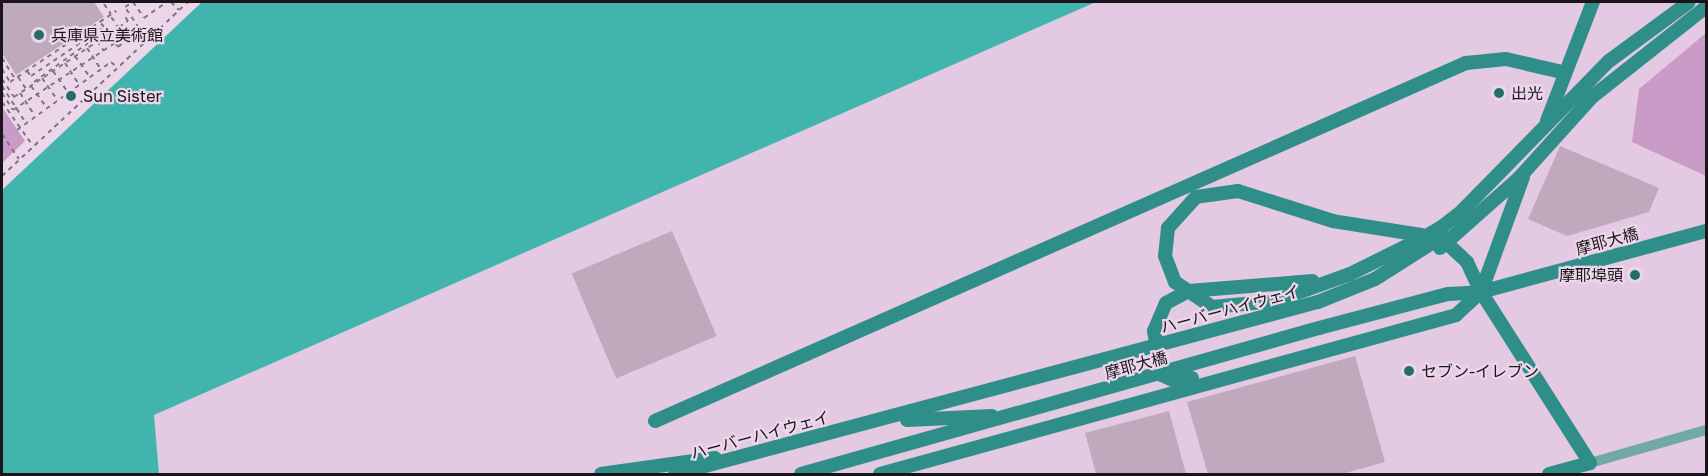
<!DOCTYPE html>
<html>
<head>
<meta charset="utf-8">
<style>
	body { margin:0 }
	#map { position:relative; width:1708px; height:476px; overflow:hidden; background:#ecd7ea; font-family:"Golos Text","Noto Sans JP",sans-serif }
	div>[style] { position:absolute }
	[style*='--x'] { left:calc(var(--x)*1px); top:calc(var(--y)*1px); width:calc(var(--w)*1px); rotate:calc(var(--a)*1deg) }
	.built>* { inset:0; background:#e4c9e2 }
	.green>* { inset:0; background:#cb9bc7 }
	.water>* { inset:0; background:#41b4ad }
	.building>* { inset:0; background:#beaabc; transform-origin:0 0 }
	.path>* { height:2px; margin-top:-1px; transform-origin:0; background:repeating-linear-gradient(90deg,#817480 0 4.5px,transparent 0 9px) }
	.street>* { height:10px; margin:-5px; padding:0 5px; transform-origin:5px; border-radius:5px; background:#73a9a5 }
	.secondary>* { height:14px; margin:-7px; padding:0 7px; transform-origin:7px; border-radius:7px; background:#308e89 }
	.dots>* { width:16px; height:16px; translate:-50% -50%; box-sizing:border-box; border:3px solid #ecd7ea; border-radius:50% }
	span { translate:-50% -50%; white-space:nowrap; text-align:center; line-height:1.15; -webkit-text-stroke:4.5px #ecd7ea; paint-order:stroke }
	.poi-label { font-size:16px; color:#1b141a }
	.left { translate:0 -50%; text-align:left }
	.right { translate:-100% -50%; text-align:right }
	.street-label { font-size:16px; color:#1b141a }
	.frame { position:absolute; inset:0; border:3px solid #1b141a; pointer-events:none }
</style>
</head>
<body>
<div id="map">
	<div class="built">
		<div style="clip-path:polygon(1096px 2px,1706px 2px,1706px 474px,159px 474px,154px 415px)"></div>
	</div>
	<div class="green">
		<div style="clip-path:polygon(1706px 33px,1706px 176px,1632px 142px,1639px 89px)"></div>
		<div style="clip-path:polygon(2px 107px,25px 141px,2px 163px)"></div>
	</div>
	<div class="water">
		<div style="clip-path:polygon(202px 2px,1096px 2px,154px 415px,159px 474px,2px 474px,2px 190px)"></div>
	</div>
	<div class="building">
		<div style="clip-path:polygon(2px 2px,94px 2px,104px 17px,16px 75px,2px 53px)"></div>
		<div style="clip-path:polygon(1560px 146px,1659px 188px,1649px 212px,1567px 236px,1528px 219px)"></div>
		<div style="left:672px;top:231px;width:114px;height:109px;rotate:67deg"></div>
		<div style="clip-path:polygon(1355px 356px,1385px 462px,1342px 474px,1208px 474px,1187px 402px)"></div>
		<div style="clip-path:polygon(1169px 411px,1186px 474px,1096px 474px,1085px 433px)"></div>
	</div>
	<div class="path">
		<div style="--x:171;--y:2;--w:11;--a:45"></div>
		<div style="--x:104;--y:4;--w:12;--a:55"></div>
		<div style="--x:97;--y:41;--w:12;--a:55"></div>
		<div style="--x:87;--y:48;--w:24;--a:57"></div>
		<div style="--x:75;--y:56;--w:24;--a:55"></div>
		<div style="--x:2;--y:58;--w:25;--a:58"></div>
		<div style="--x:65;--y:63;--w:24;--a:57"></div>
		<div style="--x:2;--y:69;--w:15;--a:58"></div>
		<div style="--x:10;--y:82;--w:128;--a:-33.8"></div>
		<div style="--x:27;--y:71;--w:6;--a:51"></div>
		<div style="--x:31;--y:76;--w:88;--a:-33.9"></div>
		<div style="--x:104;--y:27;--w:6;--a:-129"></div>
		<div style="--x:53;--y:71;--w:24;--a:55"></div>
		<div style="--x:18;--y:77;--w:14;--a:56"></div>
		<div style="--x:42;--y:78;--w:24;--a:55"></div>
		<div style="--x:2;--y:79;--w:22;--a:56"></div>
		<div style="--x:14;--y:97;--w:137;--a:-33.7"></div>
		<div style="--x:128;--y:21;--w:7;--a:-124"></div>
		<div style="--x:34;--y:82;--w:89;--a:-35.8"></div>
		<div style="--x:106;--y:30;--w:16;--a:55"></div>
		<div style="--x:115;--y:43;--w:11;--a:-38"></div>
		<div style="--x:124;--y:36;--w:25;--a:-124"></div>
		<div style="--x:2;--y:86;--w:40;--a:57.1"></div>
		<div style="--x:31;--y:86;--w:24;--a:54"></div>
		<div style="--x:2;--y:93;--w:20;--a:57"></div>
		<div style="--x:13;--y:110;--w:122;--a:-33.3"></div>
		<div style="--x:115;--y:43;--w:5;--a:53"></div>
		<div style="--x:118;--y:47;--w:28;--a:-42"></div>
		<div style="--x:139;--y:28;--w:25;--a:-124"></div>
		<div style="--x:125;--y:7;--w:9;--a:-32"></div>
		<div style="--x:133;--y:2;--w:19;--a:55"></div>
		<div style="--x:144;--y:18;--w:28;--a:-35"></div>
		<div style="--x:20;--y:93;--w:24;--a:57"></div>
		<div style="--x:2;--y:102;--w:54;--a:54.8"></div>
		<div style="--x:17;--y:130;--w:116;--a:-35.9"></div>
		<div style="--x:111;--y:62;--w:8;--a:40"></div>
		<div style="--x:2;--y:134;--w:30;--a:56"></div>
		<div style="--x:2;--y:176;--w:255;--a:-43.1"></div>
	</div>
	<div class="street">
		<div style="--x:1590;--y:463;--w:121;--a:-15.9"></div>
	</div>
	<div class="secondary">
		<div style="--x:1547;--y:121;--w:128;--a:-68.9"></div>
		<div style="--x:1440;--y:248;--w:104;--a:-41.5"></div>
		<div style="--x:1518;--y:179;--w:110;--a:-47.9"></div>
		<div style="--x:1592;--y:97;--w:145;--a:-38.3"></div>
		<div style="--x:1192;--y:378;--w:16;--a:165"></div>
		<div style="--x:1177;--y:382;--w:17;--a:-155"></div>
		<div style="--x:1162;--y:375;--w:45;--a:-100.3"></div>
		<div style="--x:1154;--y:331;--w:30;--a:-67"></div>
		<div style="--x:1166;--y:303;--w:26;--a:-28"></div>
		<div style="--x:1189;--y:291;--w:124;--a:-4.6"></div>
		<div style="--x:907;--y:420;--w:85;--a:-2.7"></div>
		<div style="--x:655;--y:421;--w:887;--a:-23.82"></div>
		<div style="--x:1466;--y:63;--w:40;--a:-5.7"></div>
		<div style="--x:1506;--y:59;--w:57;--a:13.1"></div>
		<div style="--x:601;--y:474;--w:115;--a:-8"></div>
		<div style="--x:675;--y:474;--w:666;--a:-14.98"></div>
		<div style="--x:1318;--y:302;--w:61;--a:-22"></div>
		<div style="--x:1375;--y:279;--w:80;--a:-32.3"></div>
		<div style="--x:801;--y:474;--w:538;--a:-15.74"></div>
		<div style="--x:1319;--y:328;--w:133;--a:-14.8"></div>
		<div style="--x:1448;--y:294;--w:33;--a:-3"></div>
		<div style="--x:1481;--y:292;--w:233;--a:-15.2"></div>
		<div style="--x:880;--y:474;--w:598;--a:-15.43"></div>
		<div style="--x:1456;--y:315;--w:34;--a:-43"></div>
		<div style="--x:1481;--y:292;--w:122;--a:-69.9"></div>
		<div style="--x:1549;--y:474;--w:42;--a:-15"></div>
		<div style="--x:1590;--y:463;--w:203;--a:-122.5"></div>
		<div style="--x:1481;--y:292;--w:33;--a:-115"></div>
		<div style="--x:1467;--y:262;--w:25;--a:-137"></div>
		<div style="--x:1449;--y:245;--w:15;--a:-157"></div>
		<div style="--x:1435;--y:239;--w:15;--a:-164"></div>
		<div style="--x:1421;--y:235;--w:89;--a:-171"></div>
		<div style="--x:1333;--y:221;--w:100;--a:-162.5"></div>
		<div style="--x:1238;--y:191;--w:42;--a:171.9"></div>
		<div style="--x:1196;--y:197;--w:42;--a:132.1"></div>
		<div style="--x:1168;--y:228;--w:28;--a:96"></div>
		<div style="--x:1165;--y:256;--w:28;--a:69"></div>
		<div style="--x:1175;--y:282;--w:45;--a:34"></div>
		<div style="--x:1212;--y:307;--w:63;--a:-5.4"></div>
		<div style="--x:1275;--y:301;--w:80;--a:-19.8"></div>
		<div style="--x:1350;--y:274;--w:81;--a:-26.3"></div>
		<div style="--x:1423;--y:238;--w:23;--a:-31"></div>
		<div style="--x:1443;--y:226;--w:24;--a:-38"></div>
		<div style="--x:1462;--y:211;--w:210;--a:-45.6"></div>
		<div style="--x:1609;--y:61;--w:99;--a:-36.4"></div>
	</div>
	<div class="dots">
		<div style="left:39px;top:35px;background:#246e69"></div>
		<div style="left:1499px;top:93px;background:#246e69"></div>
		<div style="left:71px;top:96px;background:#246e69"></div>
		<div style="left:1635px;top:275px;background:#246e69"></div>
		<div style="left:1409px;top:371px;background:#246e69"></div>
	</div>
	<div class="poi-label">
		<span class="left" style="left:51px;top:35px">兵庫県立美術館</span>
		<span class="left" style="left:1511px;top:93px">出光</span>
		<span class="left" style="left:83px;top:96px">Sun Sister</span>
		<span class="right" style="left:1623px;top:275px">摩耶埠頭</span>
		<span class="left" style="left:1421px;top:371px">セブン-イレブン</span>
	</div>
	<div class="street-label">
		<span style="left:1607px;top:241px;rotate:-15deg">摩耶大橋</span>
		<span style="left:1230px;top:309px;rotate:-15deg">ハーバーハイウェイ</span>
		<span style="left:1136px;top:365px;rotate:-15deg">摩耶大橋</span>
		<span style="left:760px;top:435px;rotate:-15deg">ハーバーハイウェイ</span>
	</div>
	<div class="frame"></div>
</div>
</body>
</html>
